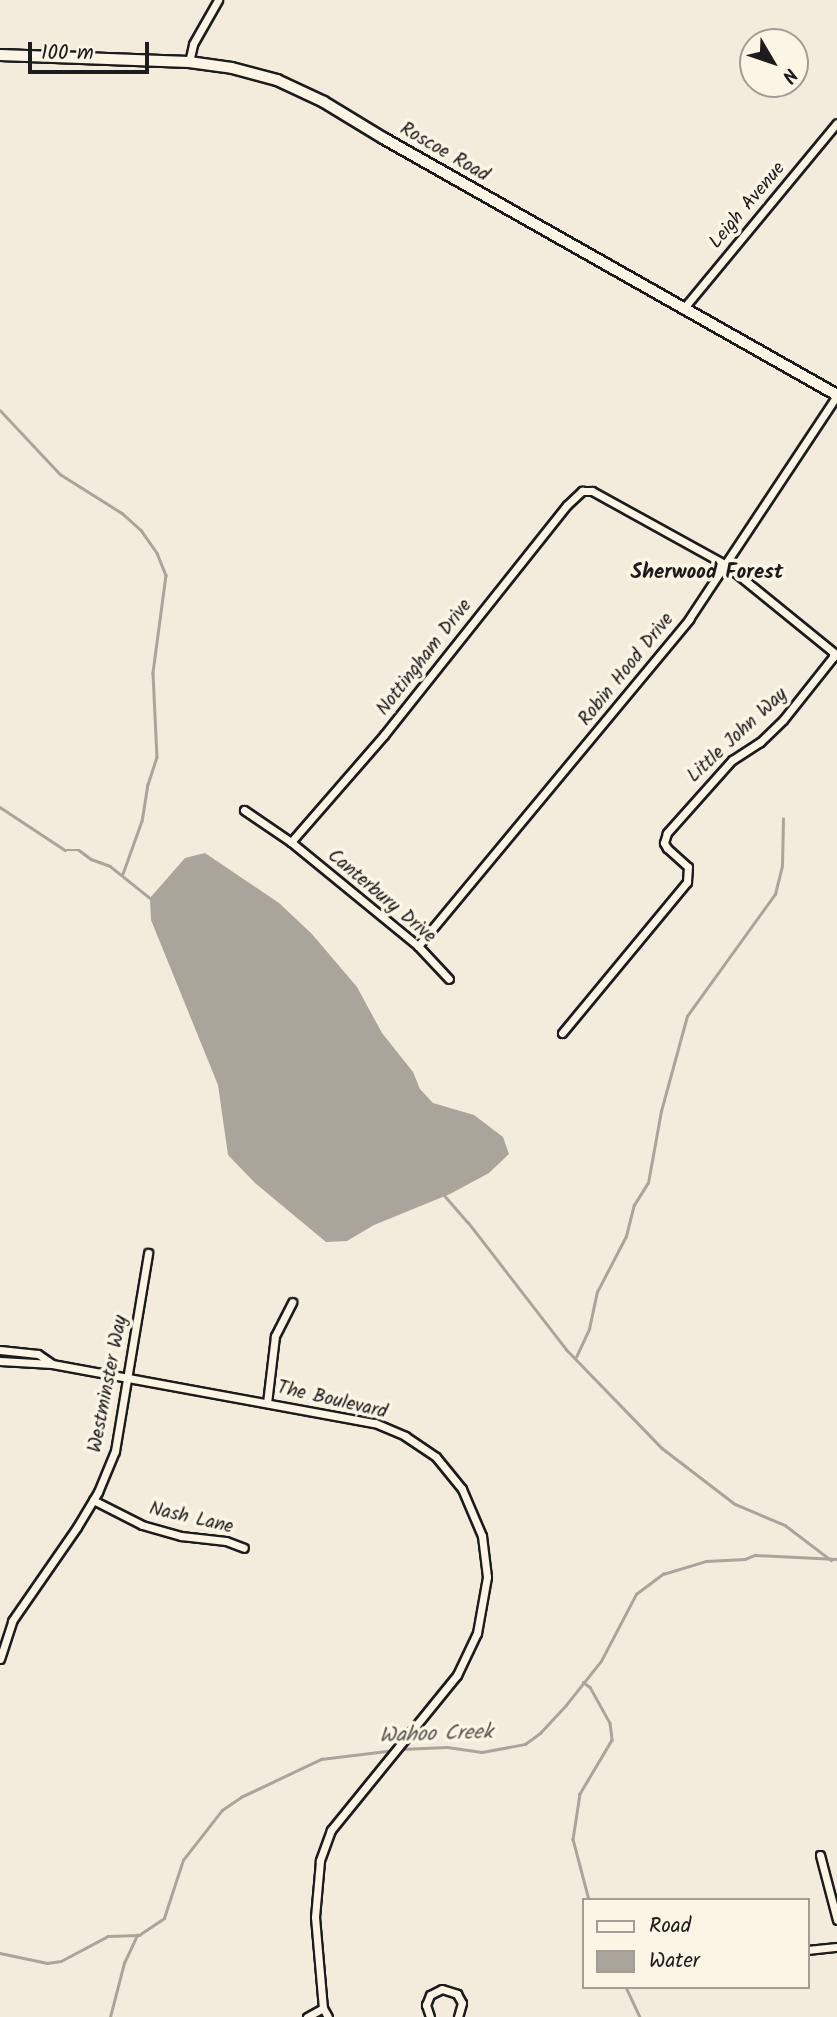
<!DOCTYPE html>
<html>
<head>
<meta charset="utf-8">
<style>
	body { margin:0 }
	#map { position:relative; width:837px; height:2017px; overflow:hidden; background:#f3ecdd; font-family:Kalam,sans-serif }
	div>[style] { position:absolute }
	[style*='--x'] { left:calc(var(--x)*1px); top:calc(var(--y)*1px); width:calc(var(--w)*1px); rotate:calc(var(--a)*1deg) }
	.water>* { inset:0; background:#aaa59b }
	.stream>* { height:2.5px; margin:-1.25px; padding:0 1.25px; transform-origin:1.25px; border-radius:1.25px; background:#aaa59b }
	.roads { filter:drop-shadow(2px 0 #1c1c1c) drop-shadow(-2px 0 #1c1c1c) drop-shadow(0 2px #1c1c1c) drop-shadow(0 -2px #1c1c1c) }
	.minor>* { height:7px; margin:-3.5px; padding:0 3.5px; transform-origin:3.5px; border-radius:3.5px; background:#fcf5e5 }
	.secondary>* { height:10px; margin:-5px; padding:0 5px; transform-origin:5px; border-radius:5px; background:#fcf5e5 }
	span { translate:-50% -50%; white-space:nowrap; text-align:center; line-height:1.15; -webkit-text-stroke:7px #fcf5e5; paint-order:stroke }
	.street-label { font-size:19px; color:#1c1c1c }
	.neighbourhood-label { font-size:21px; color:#1c1c1c; font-weight:700 }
	.water-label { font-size:21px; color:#55534f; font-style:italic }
	.legend { position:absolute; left:582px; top:1898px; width:228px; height:91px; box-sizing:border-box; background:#fcf5e5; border:2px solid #a29e95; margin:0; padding:9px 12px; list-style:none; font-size:21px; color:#1c1c1c }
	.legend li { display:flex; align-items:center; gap:14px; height:35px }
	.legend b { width:35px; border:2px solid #a29e95 }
	.north { position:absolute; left:739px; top:28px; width:70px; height:70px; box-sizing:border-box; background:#fcf5e5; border:2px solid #a29e95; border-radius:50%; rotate:129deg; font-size:19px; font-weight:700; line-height:28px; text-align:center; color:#1c1c1c }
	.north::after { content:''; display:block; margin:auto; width:24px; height:32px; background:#1c1c1c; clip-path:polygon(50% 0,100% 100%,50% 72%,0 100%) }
	.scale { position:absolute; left:28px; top:42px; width:121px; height:32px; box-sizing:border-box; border:4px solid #1c1c1c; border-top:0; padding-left:9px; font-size:21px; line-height:24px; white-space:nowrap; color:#1c1c1c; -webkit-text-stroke:5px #fcf5e5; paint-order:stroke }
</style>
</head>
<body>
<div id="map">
	<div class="water">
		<div style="clip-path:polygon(205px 853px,279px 903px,312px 934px,357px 987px,382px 1033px,413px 1072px,420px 1089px,433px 1103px,474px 1115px,503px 1137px,509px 1154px,489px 1173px,450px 1194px,374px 1225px,347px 1241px,326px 1242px,255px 1183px,228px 1155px,218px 1085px,151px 920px,150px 898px,185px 858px)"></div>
	</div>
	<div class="stream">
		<div style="--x:0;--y:410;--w:88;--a:46.8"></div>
		<div style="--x:60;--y:474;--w:73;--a:32.2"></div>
		<div style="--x:122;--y:513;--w:25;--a:42"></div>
		<div style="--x:141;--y:530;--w:28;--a:55"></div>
		<div style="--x:157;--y:553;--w:24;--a:68"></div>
		<div style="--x:166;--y:575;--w:99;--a:97.6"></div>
		<div style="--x:153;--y:673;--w:84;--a:87.3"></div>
		<div style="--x:157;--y:757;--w:28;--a:108"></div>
		<div style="--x:148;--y:784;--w:37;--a:99"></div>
		<div style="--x:142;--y:821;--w:56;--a:109.7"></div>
		<div style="--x:0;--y:807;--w:78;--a:33.5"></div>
		<div style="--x:65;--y:850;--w:14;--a:0"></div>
		<div style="--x:79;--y:850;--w:15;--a:37"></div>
		<div style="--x:91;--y:859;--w:20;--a:20"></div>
		<div style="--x:110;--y:866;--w:51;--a:38.7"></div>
		<div style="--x:445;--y:1196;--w:35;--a:49"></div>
		<div style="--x:468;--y:1222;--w:160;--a:52.3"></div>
		<div style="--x:566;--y:1349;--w:138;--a:45.9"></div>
		<div style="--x:662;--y:1448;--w:92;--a:37.5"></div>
		<div style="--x:735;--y:1504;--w:54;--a:22.8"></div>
		<div style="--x:785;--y:1525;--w:58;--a:37.3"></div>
		<div style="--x:576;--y:1357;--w:31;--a:-65"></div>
		<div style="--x:589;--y:1329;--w:38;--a:-78"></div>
		<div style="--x:597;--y:1292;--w:63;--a:-62.6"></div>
		<div style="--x:626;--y:1236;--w:32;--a:-76"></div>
		<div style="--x:634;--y:1205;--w:26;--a:-58"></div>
		<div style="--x:648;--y:1183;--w:73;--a:-79.8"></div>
		<div style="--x:661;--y:1111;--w:98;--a:-74.7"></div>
		<div style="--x:687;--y:1016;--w:150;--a:-54.2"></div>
		<div style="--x:775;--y:894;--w:29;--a:-76"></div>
		<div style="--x:782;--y:866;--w:47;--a:-88.8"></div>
		<div style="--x:583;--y:1682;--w:9;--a:36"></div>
		<div style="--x:590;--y:1687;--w:41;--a:60.9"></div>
		<div style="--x:610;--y:1723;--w:17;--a:83"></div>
		<div style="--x:612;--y:1740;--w:63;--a:120.7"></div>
		<div style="--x:580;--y:1794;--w:46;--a:98.8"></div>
		<div style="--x:573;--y:1839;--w:63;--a:75.3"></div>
		<div style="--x:401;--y:1749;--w:46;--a:-2.5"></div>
		<div style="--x:447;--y:1747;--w:35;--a:8"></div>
		<div style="--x:482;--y:1752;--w:44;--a:-10.5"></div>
		<div style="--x:525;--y:1744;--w:19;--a:-36"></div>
		<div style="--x:540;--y:1733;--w:38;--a:-47"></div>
		<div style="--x:566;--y:1705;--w:56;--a:-51.5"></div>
		<div style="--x:601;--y:1661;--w:76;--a:-62.4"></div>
		<div style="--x:636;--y:1594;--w:34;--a:-37"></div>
		<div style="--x:663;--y:1574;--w:45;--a:-16.8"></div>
		<div style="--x:706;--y:1561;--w:39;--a:-3"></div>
		<div style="--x:745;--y:1559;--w:11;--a:-22"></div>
		<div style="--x:755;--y:1555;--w:82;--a:2.8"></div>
		<div style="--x:0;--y:1953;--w:48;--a:12"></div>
		<div style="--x:47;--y:1963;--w:14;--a:-8"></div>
		<div style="--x:61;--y:1961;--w:53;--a:-28"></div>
		<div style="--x:108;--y:1936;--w:31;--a:-2"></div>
		<div style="--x:139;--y:1935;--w:30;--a:-34"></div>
		<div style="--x:164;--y:1918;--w:61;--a:-71.9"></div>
		<div style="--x:183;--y:1860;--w:63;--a:-52"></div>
		<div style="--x:222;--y:1810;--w:23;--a:-34"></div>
		<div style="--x:241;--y:1797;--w:89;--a:-25.4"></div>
		<div style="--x:321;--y:1759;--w:74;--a:-7"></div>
		<div style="--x:626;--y:1987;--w:33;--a:65"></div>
		<div style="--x:110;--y:2017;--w:56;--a:-75.5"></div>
		<div style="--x:124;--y:1963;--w:31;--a:-65"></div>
	</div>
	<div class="roads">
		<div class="minor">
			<div style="--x:189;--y:62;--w:18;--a:-77"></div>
			<div style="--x:193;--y:44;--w:51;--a:-60.4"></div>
			<div style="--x:683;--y:309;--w:241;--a:-50.4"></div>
			<div style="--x:244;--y:810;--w:57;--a:34.2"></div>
			<div style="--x:291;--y:842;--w:164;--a:39.3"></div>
			<div style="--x:418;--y:946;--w:45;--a:46.8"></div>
			<div style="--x:291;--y:842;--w:142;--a:-49"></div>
			<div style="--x:384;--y:735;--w:294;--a:-51.5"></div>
			<div style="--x:567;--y:505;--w:21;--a:-43"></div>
			<div style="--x:582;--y:491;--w:10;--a:0"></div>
			<div style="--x:592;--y:491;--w:153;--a:28.9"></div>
			<div style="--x:726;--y:565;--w:138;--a:39.1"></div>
			<div style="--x:833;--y:652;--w:5;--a:90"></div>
			<div style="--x:833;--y:657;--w:80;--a:128.4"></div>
			<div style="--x:783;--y:720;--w:32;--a:136"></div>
			<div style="--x:760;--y:742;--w:33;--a:147"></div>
			<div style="--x:732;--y:760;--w:98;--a:131.7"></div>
			<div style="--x:667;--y:833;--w:10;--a:107"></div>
			<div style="--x:664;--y:843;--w:6;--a:59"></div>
			<div style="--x:667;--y:848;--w:28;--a:42"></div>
			<div style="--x:688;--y:867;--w:15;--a:94"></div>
			<div style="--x:687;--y:882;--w:196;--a:129.6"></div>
			<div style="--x:418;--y:946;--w:425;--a:-50.3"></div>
			<div style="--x:689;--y:619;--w:268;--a:-56.5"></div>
			<div style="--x:0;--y:1350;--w:38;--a:6"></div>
			<div style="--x:38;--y:1354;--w:16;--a:35"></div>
			<div style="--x:0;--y:1361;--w:52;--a:3.3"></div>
			<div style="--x:52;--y:1364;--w:328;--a:10.4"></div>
			<div style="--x:375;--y:1423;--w:33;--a:23"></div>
			<div style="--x:405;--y:1436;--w:37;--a:34"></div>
			<div style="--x:436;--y:1457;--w:41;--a:50.9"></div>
			<div style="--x:462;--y:1489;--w:51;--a:66.9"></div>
			<div style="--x:482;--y:1536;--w:41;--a:83"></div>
			<div style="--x:487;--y:1577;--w:57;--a:100.1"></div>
			<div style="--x:477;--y:1633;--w:47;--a:115.5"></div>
			<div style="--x:457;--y:1675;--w:200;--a:129.1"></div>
			<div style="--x:331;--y:1830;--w:33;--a:110"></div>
			<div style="--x:320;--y:1861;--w:56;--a:95.1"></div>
			<div style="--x:315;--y:1917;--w:91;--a:85"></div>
			<div style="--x:323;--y:2008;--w:10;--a:61"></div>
			<div style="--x:267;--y:1403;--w:67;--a:-83.2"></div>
			<div style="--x:275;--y:1336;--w:38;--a:-63"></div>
			<div style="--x:93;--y:1500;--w:55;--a:27"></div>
			<div style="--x:142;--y:1525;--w:41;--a:15.8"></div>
			<div style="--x:181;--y:1536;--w:45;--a:6.3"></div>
			<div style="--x:226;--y:1541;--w:19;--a:21"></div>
			<div style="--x:0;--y:1659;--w:40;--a:-72"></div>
			<div style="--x:12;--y:1621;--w:114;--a:-55.3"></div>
			<div style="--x:77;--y:1527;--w:41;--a:-59"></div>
			<div style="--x:98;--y:1492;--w:44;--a:-67.5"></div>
			<div style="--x:115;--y:1451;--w:201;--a:-80.5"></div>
			<div style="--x:820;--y:1855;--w:67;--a:75.3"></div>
			<div style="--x:807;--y:1950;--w:30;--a:-6"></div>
			<div style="--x:307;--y:2017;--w:18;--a:-29"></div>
			<div style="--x:430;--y:2017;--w:13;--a:-108"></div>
			<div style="--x:426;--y:2005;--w:11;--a:-68"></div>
			<div style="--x:430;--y:1995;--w:13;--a:-27"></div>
			<div style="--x:442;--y:1989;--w:16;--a:18"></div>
			<div style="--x:457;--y:1994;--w:10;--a:61"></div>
			<div style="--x:462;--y:2003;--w:15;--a:106"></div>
		</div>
		<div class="secondary">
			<div style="--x:0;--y:55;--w:189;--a:2.1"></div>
			<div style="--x:189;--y:62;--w:43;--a:7.9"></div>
			<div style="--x:232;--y:68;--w:47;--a:14.9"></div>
			<div style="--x:277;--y:80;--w:52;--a:25.1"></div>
			<div style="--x:324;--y:102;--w:69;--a:31.4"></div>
			<div style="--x:383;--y:138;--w:522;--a:29.51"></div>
		</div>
	</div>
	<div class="street-label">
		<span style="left:444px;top:153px;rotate:30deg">Roscoe Road</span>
		<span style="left:748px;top:206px;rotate:-50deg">Leigh Avenue</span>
		<span style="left:425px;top:658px;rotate:-52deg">Nottingham Drive</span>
		<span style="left:627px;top:670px;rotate:-51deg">Robin Hood Drive</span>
		<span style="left:738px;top:736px;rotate:-43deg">Little John Way</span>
		<span style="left:381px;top:897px;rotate:40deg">Canterbury Drive</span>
		<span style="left:109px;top:1384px;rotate:-79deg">Westminster Way</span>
		<span style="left:332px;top:1401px;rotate:13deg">The Boulevard</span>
		<span style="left:191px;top:1519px;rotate:13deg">Nash Lane</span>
	</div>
	<div class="neighbourhood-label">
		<span style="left:707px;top:573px">Sherwood Forest</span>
	</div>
	<div class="water-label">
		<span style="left:436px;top:1735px;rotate:-2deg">Wahoo Creek</span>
	</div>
	<ul class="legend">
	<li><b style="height:9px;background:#fcf5e5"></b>Road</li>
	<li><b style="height:19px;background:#aaa59b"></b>Water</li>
	</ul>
	<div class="north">N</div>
	<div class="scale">100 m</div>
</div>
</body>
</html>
